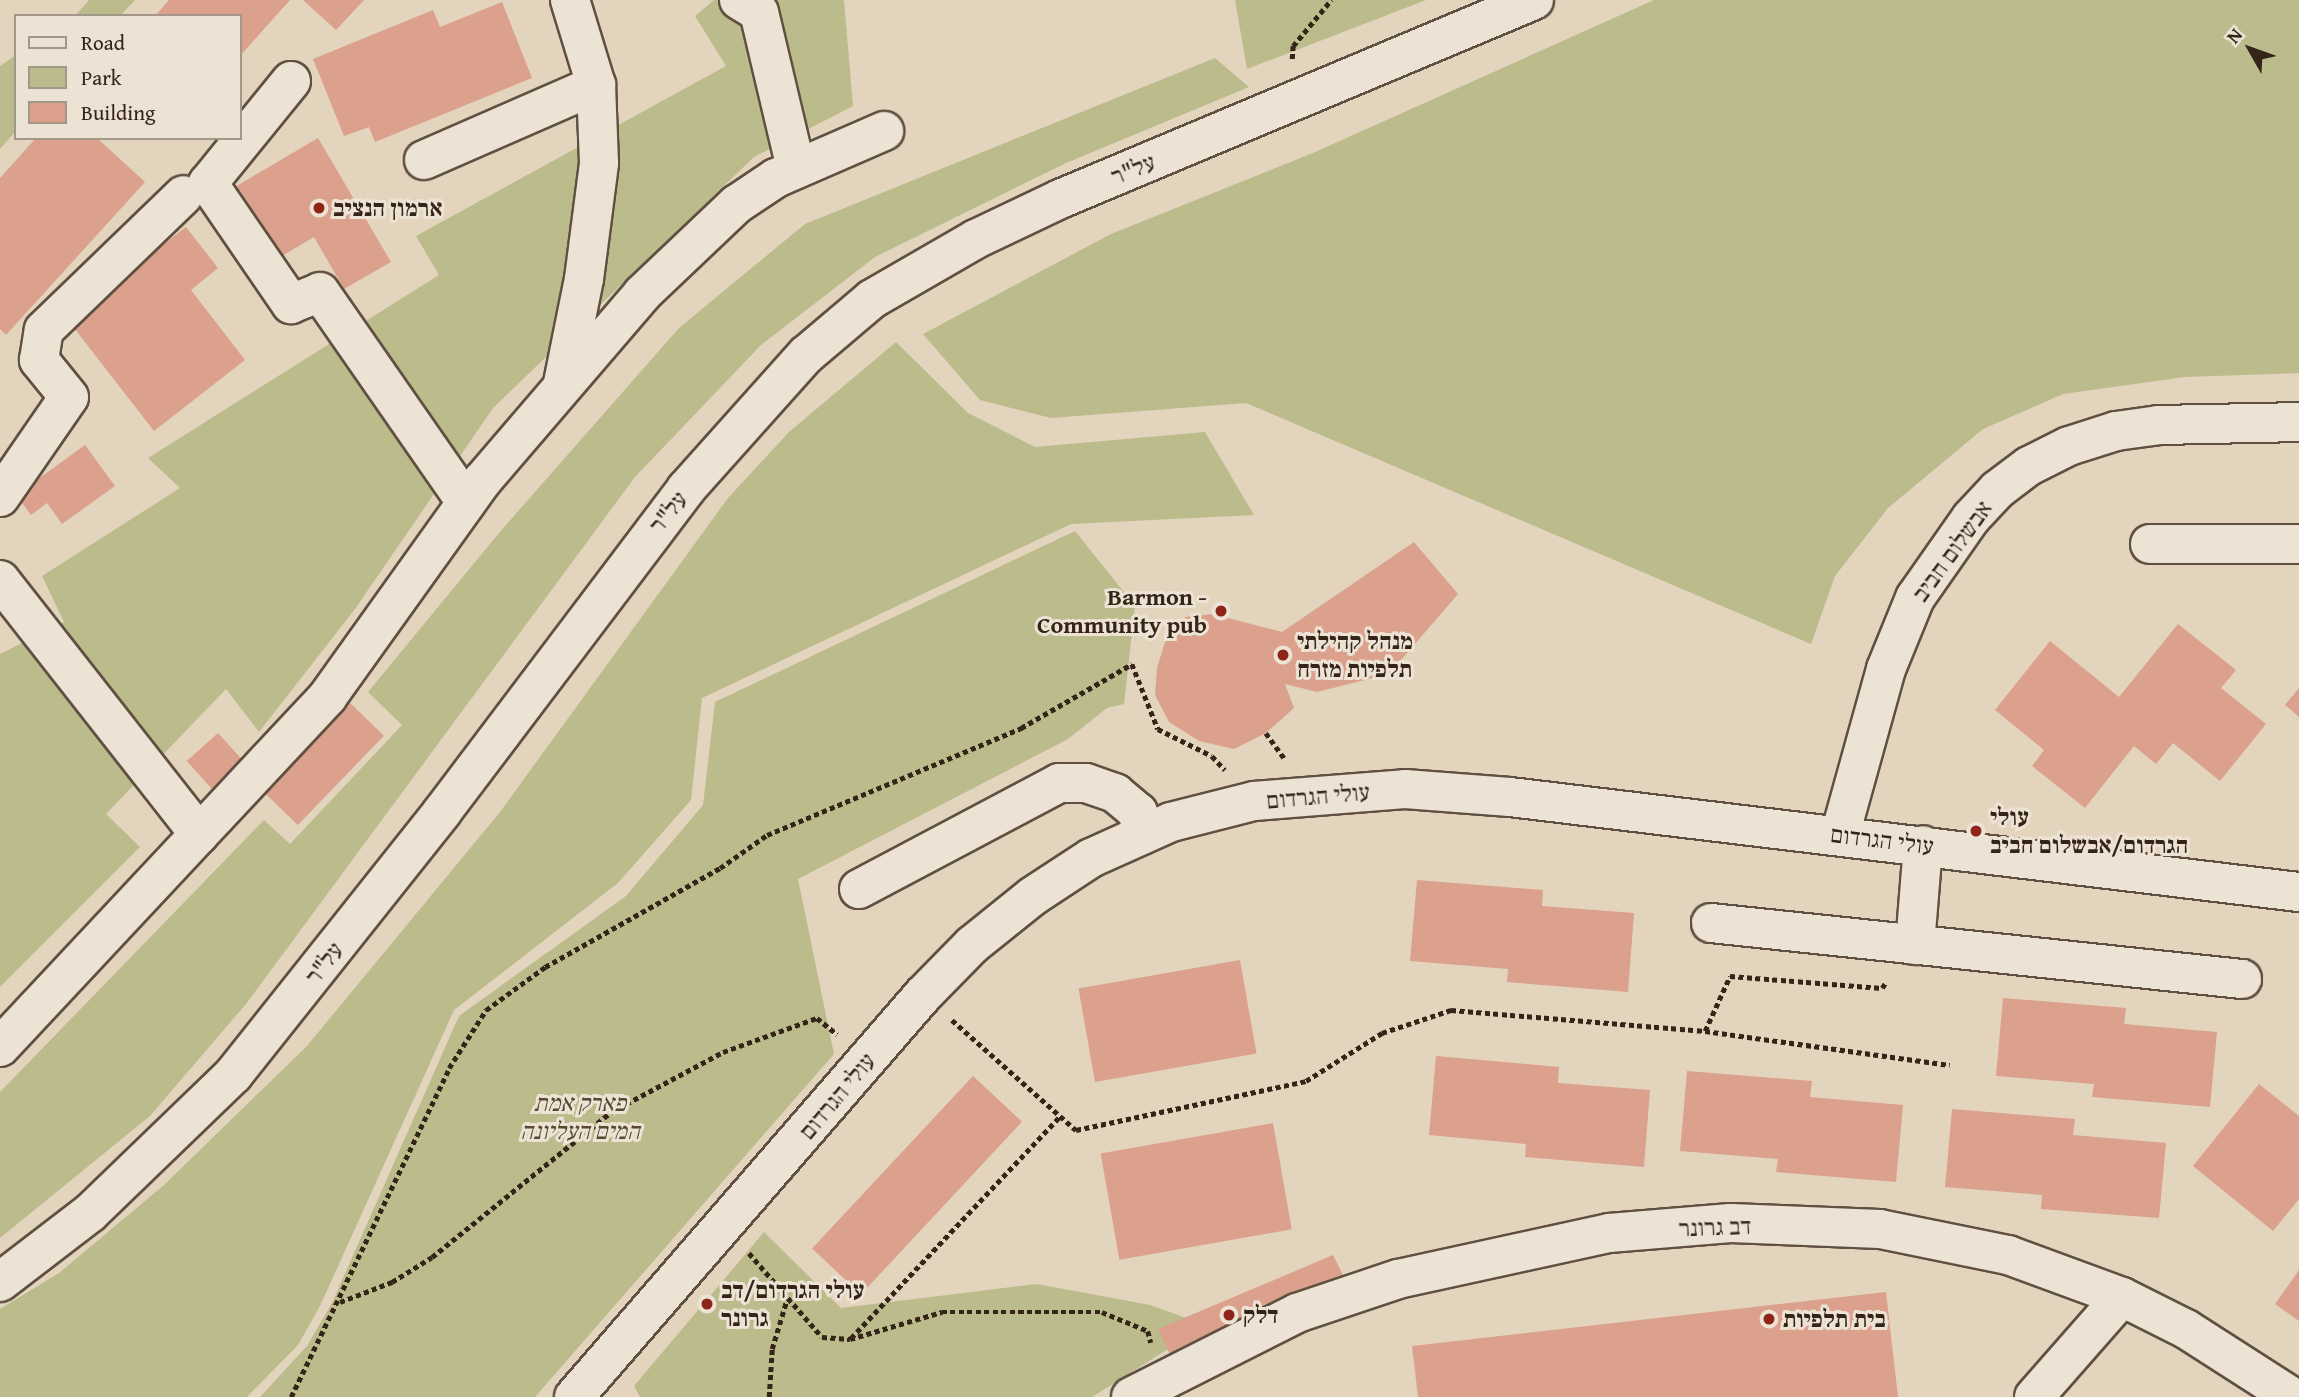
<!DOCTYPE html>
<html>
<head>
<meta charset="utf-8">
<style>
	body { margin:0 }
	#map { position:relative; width:2299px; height:1397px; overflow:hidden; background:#e3d4bd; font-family:"Gentium Book Plus","Frank Ruhl Libre",serif }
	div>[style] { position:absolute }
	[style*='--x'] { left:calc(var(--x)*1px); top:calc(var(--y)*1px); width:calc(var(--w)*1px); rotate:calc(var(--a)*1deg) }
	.green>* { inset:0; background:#bbbb8c }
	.building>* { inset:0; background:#dba18d; transform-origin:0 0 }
	.path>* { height:4.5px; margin-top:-2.25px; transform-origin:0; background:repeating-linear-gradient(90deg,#352418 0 5px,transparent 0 8.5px) }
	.roads { filter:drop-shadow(2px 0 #605041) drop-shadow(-2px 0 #605041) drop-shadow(0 2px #605041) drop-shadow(0 -2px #605041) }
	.minor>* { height:38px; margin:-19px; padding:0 19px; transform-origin:19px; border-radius:19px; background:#ede3d4 }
	.dots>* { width:19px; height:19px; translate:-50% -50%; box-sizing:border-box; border:4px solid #ede3d4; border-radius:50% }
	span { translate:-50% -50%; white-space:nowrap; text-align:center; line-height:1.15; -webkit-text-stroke:6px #ede3d4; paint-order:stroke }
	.street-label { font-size:24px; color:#352418 }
	.poi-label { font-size:24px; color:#352418; font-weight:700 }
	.left { translate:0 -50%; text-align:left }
	.right { translate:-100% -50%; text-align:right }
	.park-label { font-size:24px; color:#564a35; font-style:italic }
	.legend { position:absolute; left:14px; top:14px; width:228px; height:126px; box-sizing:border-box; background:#ede3d4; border:2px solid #a39789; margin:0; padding:9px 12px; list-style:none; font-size:21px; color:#352418 }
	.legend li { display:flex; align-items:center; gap:14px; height:35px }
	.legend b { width:35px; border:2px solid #a39789 }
	.north { position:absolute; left:2215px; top:14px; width:70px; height:70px; -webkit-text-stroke:5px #ede3d4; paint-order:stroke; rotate:310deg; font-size:19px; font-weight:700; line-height:28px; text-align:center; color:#352418 }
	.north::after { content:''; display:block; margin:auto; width:24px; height:32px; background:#352418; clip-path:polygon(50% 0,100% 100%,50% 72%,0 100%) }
</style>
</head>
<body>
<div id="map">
	<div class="green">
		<div style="clip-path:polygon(89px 0,135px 0,120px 16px,75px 16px)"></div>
		<div style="clip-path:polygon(714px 0,844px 0,853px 106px,754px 157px,493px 408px,355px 609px,259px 732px,226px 689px,106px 814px,140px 847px,0 987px,0 654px,64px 622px,42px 576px,180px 488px,148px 458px,439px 275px,416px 236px,726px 66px,695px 16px)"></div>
		<div style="clip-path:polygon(1235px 0,1426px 0,1247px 69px)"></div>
		<div style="clip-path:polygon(1654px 0,2299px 0,2299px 373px,2185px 377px,2063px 394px,1983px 429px,1888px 508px,1835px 576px,1811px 644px,1246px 403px,1051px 418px,980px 400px,923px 334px,1111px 234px,1313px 153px)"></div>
		<div style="clip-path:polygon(16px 55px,16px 131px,0 149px,0 66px)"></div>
		<div style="clip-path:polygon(1215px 58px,1249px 87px,1066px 163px,875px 257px,761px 345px,635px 477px,246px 1004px,150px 1116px,0 1238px,0 1092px,264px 820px,290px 844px,402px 725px,368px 692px,499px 533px,679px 328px,805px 224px)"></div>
		<div style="clip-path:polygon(896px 342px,968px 413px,1035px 447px,1205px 432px,1254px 515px,1071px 524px,702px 698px,691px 800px,618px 883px,454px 1010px,320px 1306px,298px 1345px,247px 1397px,0 1397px,0 1309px,59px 1273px,164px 1185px,307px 1046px,500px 812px,728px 498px,789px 432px)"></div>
		<div style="clip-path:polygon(1075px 531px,1135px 606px,1124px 704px,1107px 708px,1068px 739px,798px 879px,834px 1054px,535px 1397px,260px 1397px,307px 1346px,332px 1303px,459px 1016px,626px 896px,703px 805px,715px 702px)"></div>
		<div style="clip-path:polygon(764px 1232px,841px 1308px,1037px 1284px,1150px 1305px,1206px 1325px,1092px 1397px,640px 1397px,634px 1386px)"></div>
	</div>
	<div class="building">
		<div style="clip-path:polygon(169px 0,290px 0,240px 56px,240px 16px,155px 16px)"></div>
		<div style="clip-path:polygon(303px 0,364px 0,336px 30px)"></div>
		<div style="clip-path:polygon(502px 2px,532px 78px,375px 142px,369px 127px,344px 136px,313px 59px,433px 10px,440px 27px)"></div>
		<div style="clip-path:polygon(36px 138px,97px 138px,145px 182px,6px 335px,0 329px,0 178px)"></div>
		<div style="clip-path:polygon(318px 138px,391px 262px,344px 289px,314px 237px,277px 259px,235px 187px)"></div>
		<div style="clip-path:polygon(186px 227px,218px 268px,191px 290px,245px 360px,154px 431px,67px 319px)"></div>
		<div style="clip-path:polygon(85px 445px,115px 486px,62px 524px,47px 503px,31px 515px,16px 495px)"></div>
		<div style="clip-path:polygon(1414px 542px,1458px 594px,1389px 674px,1317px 692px,1285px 684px,1294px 708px,1266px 733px,1234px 749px,1199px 741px,1169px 722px,1155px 695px,1157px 668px,1165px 642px,1185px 617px,1213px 614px,1282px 632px)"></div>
		<div style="clip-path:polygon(2178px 624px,2236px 670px,2221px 688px,2266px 724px,2220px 781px,2173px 743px,2156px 764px,2134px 746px,2085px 808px,2032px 766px,2044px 750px,1995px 710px,2050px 641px,2119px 697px)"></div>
		<div style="clip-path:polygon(2299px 688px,2299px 717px,2285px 705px)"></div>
		<div style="left:348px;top:701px;width:50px;height:124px;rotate:44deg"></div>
		<div style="left:218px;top:733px;width:46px;height:42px;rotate:48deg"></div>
		<div style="clip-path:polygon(1417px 880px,1543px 890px,1542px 906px,1634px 913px,1628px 992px,1507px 982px,1508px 969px,1410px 961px)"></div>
		<div style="left:1240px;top:960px;width:95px;height:164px;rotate:80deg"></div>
		<div style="clip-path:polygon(2003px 998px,2126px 1008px,2124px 1024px,2217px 1032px,2210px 1107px,2092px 1097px,2094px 1084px,1996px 1076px)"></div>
		<div style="clip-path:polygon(1436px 1056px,1559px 1067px,1558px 1083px,1650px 1090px,1644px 1167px,1525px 1157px,1526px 1144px,1429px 1135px)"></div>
		<div style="clip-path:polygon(1687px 1071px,1812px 1081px,1810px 1097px,1903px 1105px,1896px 1182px,1776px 1172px,1778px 1159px,1680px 1151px)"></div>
		<div style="left:973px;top:1076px;width:67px;height:236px;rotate:43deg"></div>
		<div style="clip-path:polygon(2259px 1084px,2299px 1116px,2299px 1199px,2273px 1231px,2193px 1166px)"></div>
		<div style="clip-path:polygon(1952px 1109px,2075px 1119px,2073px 1135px,2166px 1143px,2159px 1218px,2041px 1209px,2042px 1195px,1945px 1187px)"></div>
		<div style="left:1273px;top:1123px;width:108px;height:175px;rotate:80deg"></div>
		<div style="clip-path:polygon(1333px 1255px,1348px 1285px,1175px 1366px,1158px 1329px)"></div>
		<div style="clip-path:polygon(2299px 1270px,2299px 1321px,2275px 1304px)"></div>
		<div style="clip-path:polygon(1886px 1292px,1898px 1397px,1418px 1397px,1412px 1346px)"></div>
	</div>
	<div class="path">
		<div style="--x:1292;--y:59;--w:13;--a:-86"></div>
		<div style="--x:1293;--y:46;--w:60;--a:-50.4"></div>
		<div style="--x:1266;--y:733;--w:32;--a:54"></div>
		<div style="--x:952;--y:1020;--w:166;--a:41.6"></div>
		<div style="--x:1076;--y:1130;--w:235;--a:-12"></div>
		<div style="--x:1306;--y:1081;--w:90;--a:-32.3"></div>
		<div style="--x:1382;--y:1033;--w:73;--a:-18.4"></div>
		<div style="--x:1451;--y:1010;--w:255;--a:4.7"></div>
		<div style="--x:1705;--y:1031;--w:247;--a:7.9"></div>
		<div style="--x:1705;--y:1031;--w:60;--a:-65.6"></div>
		<div style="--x:1730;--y:976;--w:152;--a:4.5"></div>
		<div style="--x:1882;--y:988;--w:7;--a:-56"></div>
		<div style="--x:749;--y:1253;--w:111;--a:49"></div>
		<div style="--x:822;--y:1337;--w:28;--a:4"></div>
		<div style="--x:850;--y:1339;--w:96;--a:-16.4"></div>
		<div style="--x:942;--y:1312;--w:160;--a:0"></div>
		<div style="--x:1102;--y:1312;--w:50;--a:22.4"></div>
		<div style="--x:1148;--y:1331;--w:12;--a:76"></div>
		<div style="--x:340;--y:1302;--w:56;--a:-21"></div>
		<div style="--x:392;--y:1282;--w:47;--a:-32"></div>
		<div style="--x:432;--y:1257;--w:230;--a:-39"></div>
		<div style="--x:611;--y:1112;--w:127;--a:-28.2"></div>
		<div style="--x:723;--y:1052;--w:100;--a:-19.9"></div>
		<div style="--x:817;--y:1018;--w:26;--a:39"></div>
		<div style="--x:851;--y:1338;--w:305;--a:-46.7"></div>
		<div style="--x:291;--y:1397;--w:365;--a:-64.3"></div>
		<div style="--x:449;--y:1068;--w:69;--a:-57.5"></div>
		<div style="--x:486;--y:1010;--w:73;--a:-36.1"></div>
		<div style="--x:545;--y:967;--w:201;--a:-29.5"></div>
		<div style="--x:720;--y:868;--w:57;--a:-35.1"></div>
		<div style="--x:767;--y:835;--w:276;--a:-22.8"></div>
		<div style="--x:1021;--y:728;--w:128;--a:-30"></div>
		<div style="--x:1132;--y:664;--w:70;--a:68.2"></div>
		<div style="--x:1158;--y:729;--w:60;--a:26.6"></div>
		<div style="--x:1212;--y:756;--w:19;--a:47"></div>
		<div style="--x:769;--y:1397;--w:48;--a:-86.4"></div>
		<div style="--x:772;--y:1349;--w:52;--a:-73.3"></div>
	</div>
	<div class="roads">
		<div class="minor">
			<div style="--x:739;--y:0;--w:23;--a:31"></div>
			<div style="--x:759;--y:12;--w:161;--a:76.7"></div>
			<div style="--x:291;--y:81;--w:132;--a:129.1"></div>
			<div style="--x:208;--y:183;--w:147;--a:55.6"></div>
			<div style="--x:291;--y:304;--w:31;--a:-22"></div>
			<div style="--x:320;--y:292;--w:256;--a:55.2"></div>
			<div style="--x:424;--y:160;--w:188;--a:-23.6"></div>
			<div style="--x:563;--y:383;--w:106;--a:-78.6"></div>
			<div style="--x:584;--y:279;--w:117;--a:-82.6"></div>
			<div style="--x:599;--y:163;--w:78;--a:-92.2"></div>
			<div style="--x:596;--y:85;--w:89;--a:-107"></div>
			<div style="--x:0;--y:497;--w:121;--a:-55.4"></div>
			<div style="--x:69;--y:397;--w:48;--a:-129"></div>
			<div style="--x:39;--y:360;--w:30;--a:-81"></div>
			<div style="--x:44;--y:330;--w:194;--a:-44"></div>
			<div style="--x:2150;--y:544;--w:149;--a:0"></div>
			<div style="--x:0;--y:580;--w:323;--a:51.9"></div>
			<div style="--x:1840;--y:835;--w:172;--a:-74.5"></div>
			<div style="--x:1886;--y:669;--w:77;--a:-67.8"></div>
			<div style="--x:1915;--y:598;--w:98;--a:-55"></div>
			<div style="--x:1971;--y:518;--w:38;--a:-47"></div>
			<div style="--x:1997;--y:490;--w:40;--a:-37"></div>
			<div style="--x:2029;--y:466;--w:45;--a:-26.6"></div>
			<div style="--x:2069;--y:446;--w:49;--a:-17.7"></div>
			<div style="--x:2116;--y:431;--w:43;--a:-7.9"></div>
			<div style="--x:2159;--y:425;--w:140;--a:-1.2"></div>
			<div style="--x:859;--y:889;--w:226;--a:-27.9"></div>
			<div style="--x:1059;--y:783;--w:27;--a:0"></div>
			<div style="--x:1086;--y:783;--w:31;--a:19"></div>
			<div style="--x:1115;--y:793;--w:30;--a:40"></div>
			<div style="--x:1138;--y:812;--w:23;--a:80"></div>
			<div style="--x:1711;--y:923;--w:534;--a:6.02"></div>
			<div style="--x:1915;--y:945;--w:100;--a:-85.4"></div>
			<div style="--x:0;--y:1047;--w:480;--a:-46.9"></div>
			<div style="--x:328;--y:696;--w:264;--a:-54.4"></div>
			<div style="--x:482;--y:481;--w:246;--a:-49.4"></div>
			<div style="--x:642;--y:294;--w:131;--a:-43.5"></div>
			<div style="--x:737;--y:204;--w:47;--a:-33.7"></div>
			<div style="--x:776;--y:178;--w:118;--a:-23.5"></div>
			<div style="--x:0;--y:1282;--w:113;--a:-37.5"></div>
			<div style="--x:90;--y:1213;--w:199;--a:-44"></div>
			<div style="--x:233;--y:1075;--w:336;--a:-51.5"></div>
			<div style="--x:442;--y:812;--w:405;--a:-52.9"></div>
			<div style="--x:686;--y:489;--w:180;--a:-48.2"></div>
			<div style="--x:806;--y:355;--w:87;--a:-40.3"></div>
			<div style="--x:872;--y:299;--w:120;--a:-30"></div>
			<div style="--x:976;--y:239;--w:93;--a:-25.5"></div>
			<div style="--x:1060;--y:199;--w:514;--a:-22.77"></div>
			<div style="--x:574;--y:1397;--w:532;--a:-49.04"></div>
			<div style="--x:923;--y:995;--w:70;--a:-45.6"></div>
			<div style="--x:972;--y:945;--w:78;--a:-38.8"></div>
			<div style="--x:1033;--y:896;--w:69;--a:-33.2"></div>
			<div style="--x:1091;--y:858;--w:88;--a:-24.2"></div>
			<div style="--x:1171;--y:822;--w:86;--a:-14.2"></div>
			<div style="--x:1254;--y:801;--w:151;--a:-4.5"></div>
			<div style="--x:1405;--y:789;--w:105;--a:4.4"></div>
			<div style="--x:1510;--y:797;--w:795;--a:6.87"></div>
			<div style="--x:1131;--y:1397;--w:186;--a:-26.8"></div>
			<div style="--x:1297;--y:1313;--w:107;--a:-18.6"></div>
			<div style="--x:1398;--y:1279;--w:216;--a:-12.3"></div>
			<div style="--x:1609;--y:1233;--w:122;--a:-4.7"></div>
			<div style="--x:1731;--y:1223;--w:149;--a:2.3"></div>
			<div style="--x:1880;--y:1229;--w:131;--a:11.5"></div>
			<div style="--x:2008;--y:1255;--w:121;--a:20.2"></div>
			<div style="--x:2122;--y:1297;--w:72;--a:26.6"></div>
			<div style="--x:2186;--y:1329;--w:126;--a:32.7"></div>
			<div style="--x:2034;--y:1397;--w:133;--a:-48.7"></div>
		</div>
	</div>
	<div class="dots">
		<div style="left:319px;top:208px;background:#8f2418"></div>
		<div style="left:1221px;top:611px;background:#8f2418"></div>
		<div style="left:1283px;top:655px;background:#8f2418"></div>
		<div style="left:1976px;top:831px;background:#8f2418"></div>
		<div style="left:707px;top:1304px;background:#8f2418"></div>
		<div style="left:1229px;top:1315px;background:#8f2418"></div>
		<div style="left:1769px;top:1319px;background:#8f2418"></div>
	</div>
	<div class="street-label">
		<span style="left:1133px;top:169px;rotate:-22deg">על"ר</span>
		<span style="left:668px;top:512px;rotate:-51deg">על"ר</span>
		<span style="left:1952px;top:551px;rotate:-54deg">אבשלום חביב</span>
		<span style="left:1318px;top:796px;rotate:-5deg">עולי הגרדום</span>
		<span style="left:1882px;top:840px;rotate:7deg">עולי הגרדום</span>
		<span style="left:324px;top:963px;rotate:-52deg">על"ר</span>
		<span style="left:837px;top:1096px;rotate:-50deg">עולי הגרדום</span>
		<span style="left:1715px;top:1227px;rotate:-2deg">דב גרונר</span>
	</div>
	<div class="poi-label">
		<span class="left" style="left:333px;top:208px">ארמון הנציב</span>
		<span class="right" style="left:1207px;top:611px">Barmon -<br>Community pub</span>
		<span class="left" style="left:1297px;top:655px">מנהל קהילתי<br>תלפיות מזרח</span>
		<span class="left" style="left:1990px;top:831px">עולי<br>הגרדום/אבשלום חביב</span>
		<span class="left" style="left:721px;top:1304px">עולי הגרדום/דב<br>גרונר</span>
		<span class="left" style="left:1243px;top:1315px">דלק</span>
		<span class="left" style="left:1783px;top:1319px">בית תלפיות</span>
	</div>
	<div class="park-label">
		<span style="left:580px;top:1117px">פארק אמת<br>המים העליונה</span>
	</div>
	<ul class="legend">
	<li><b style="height:9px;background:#ede3d4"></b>Road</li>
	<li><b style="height:19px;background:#bbbb8c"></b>Park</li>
	<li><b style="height:19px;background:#dba18d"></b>Building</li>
	</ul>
	<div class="north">N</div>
</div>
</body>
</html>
